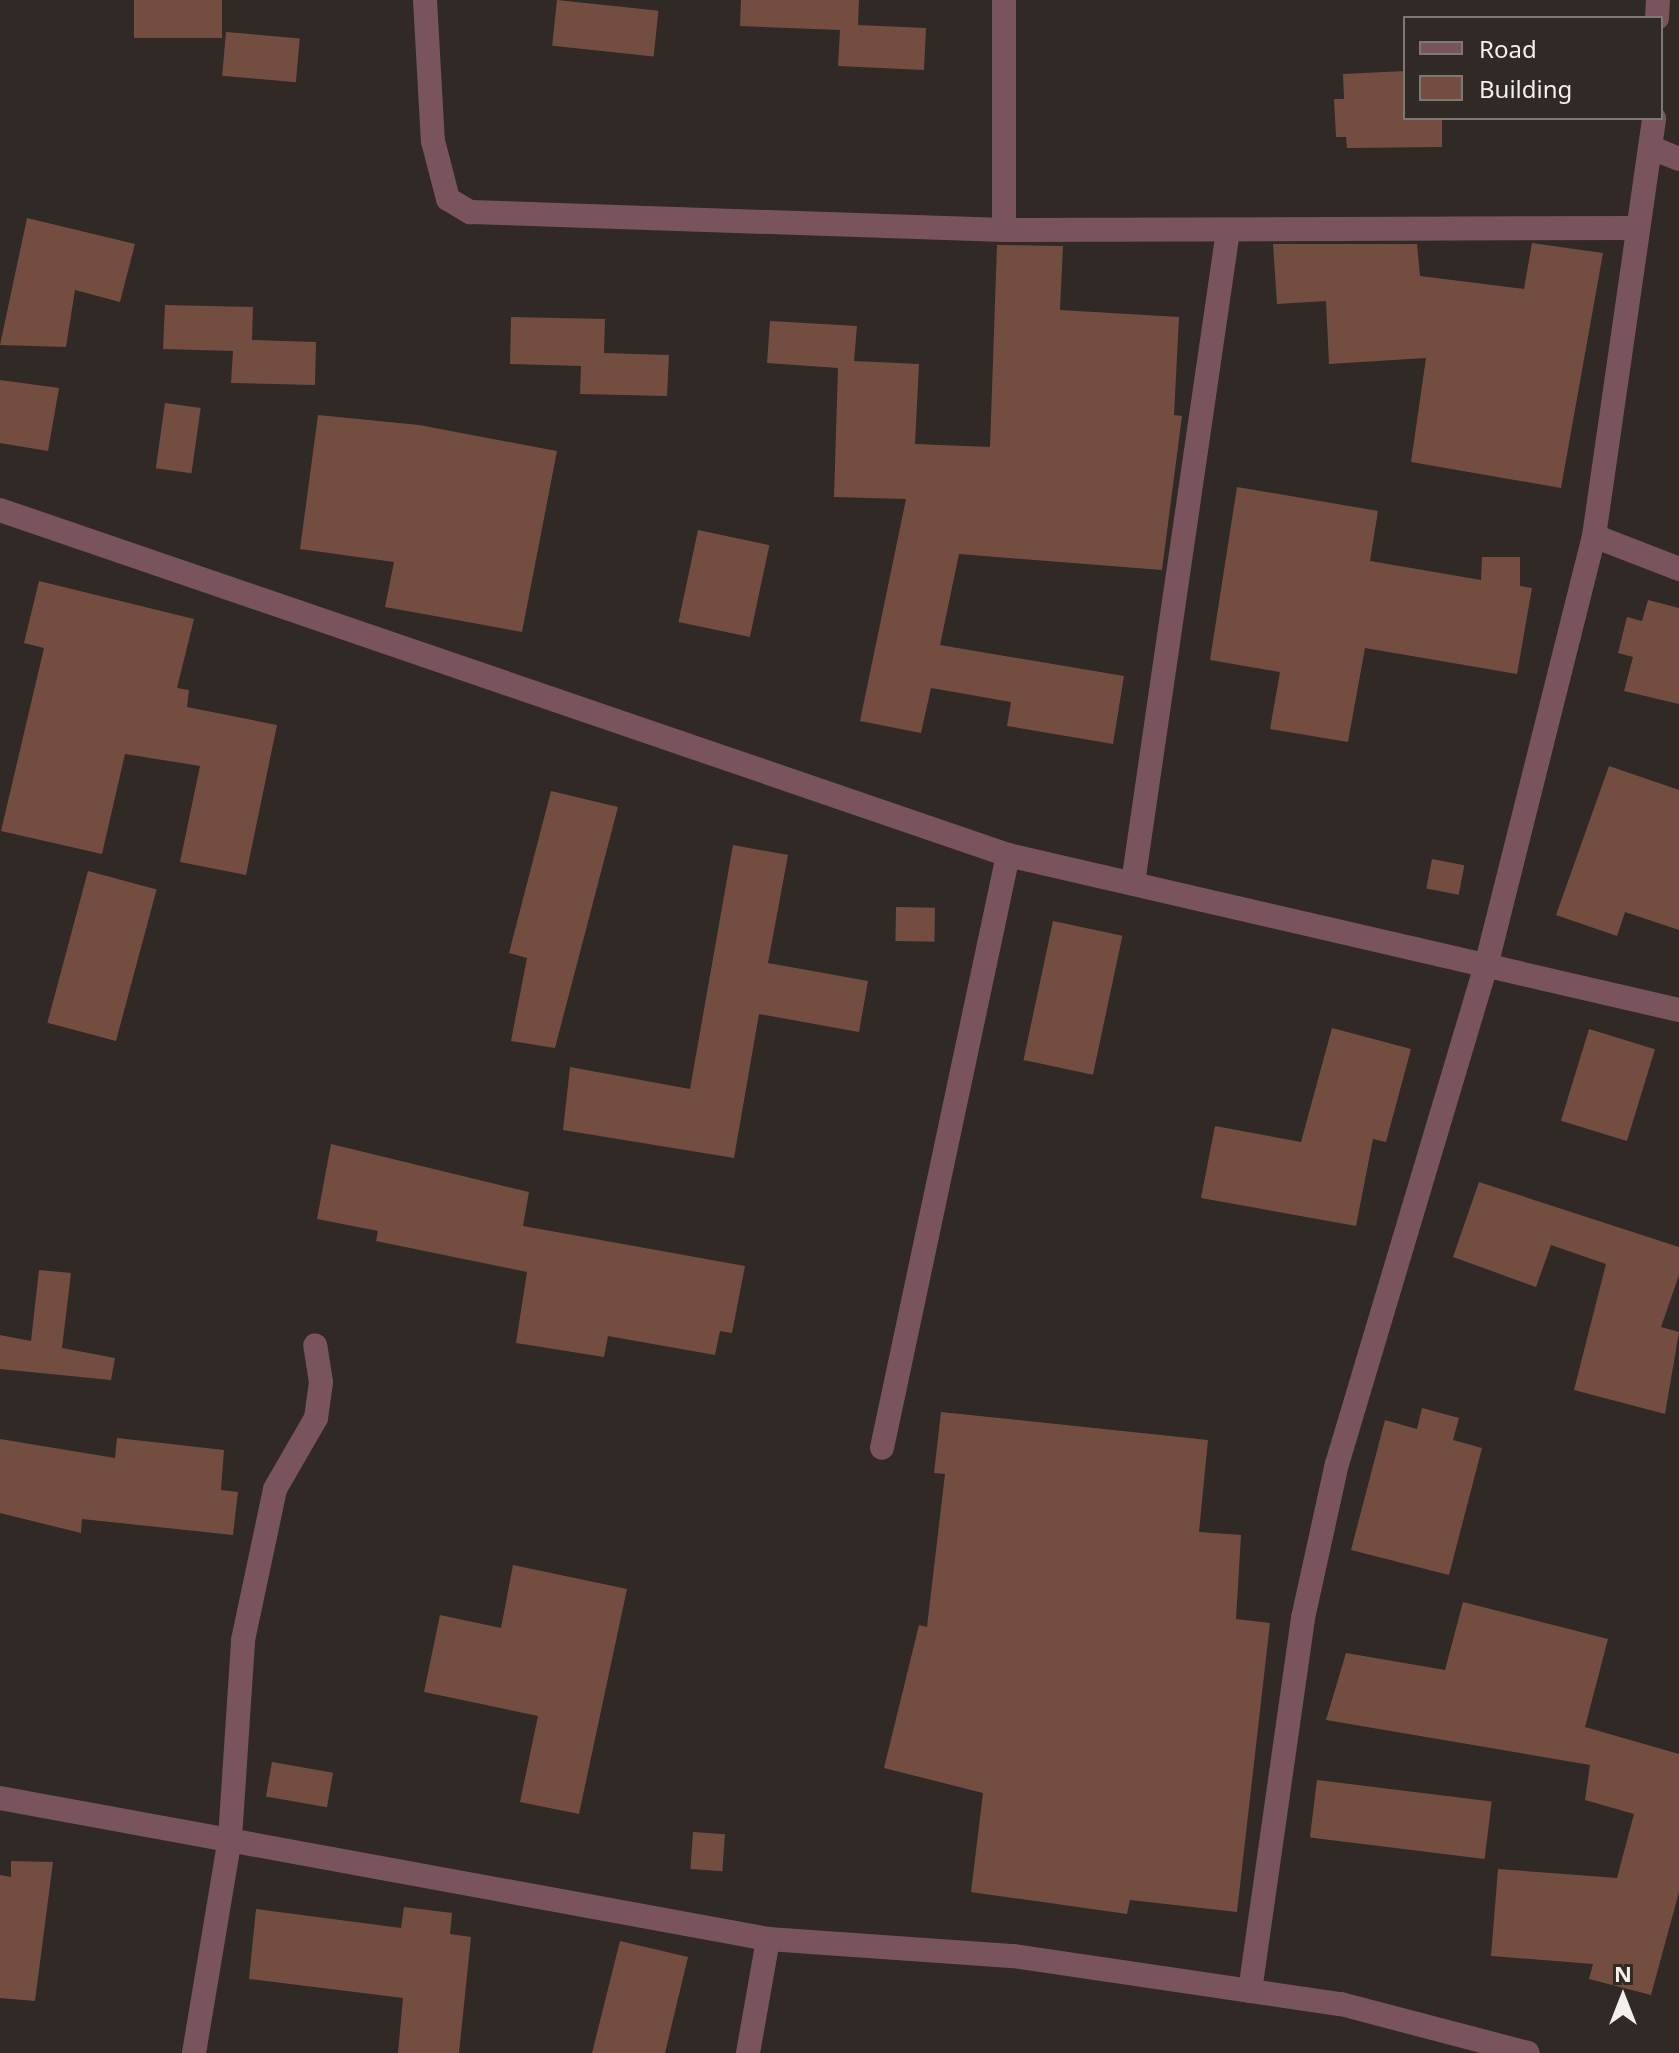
<!DOCTYPE html>
<html>
<head>
<meta charset="utf-8">
<style>
	body { margin:0 }
	#map { position:relative; width:1679px; height:2053px; overflow:hidden; background:#302925; font-family:"Noto Sans",sans-serif }
	div>[style] { position:absolute }
	[style*='--x'] { left:calc(var(--x)*1px); top:calc(var(--y)*1px); width:calc(var(--w)*1px); rotate:calc(var(--a)*1deg) }
	.building>* { inset:0; background:#734e40; transform-origin:0 0 }
	.street>* { height:24px; margin:-12px; padding:0 12px; transform-origin:12px; border-radius:12px; background:#79545d }
	span { translate:-50% -50%; white-space:nowrap; text-align:center; line-height:1.15; -webkit-text-stroke:6px #302925; paint-order:stroke }
	.legend { position:absolute; left:1403px; top:16px; width:260px; height:104px; box-sizing:border-box; background:#302925; border:2px solid #7e7875; margin:0; padding:10px 14px; list-style:none; font-size:24px; color:#f3efec }
	.legend li { display:flex; align-items:center; gap:16px; height:40px }
	.legend b { width:40px; border:2px solid #7e7875 }
	.north { position:absolute; left:1583px; top:1957px; width:80px; height:80px; -webkit-text-stroke:6px #302925; paint-order:stroke; rotate:0deg; font-size:22px; font-weight:700; line-height:32px; text-align:center; color:#f3efec }
	.north::after { content:''; display:block; margin:auto; width:28px; height:36px; background:#f3efec; clip-path:polygon(50% 0,100% 100%,50% 72%,0 100%) }
</style>
</head>
<body>
<div id="map">
	<div class="building">
		<div style="left:134px;top:0;width:88px;height:38px"></div>
		<div style="left:557px;top:0;width:102px;height:46px;rotate:6deg"></div>
		<div style="clip-path:polygon(741px 0,859px 0,858px 25px,926px 28px,924px 70px,838px 66px,840px 30px,740px 26px)"></div>
		<div style="left:226px;top:32px;width:74px;height:44px;rotate:5deg"></div>
		<div style="clip-path:polygon(1405px 71px,1405px 118px,1442px 118px,1442px 147px,1347px 148px,1346px 137px,1336px 137px,1334px 99px,1344px 99px,1343px 74px)"></div>
		<div style="clip-path:polygon(27px 218px,135px 244px,120px 302px,75px 290px,66px 347px,0 345px)"></div>
		<div style="clip-path:polygon(1532px 243px,1603px 253px,1561px 488px,1411px 462px,1426px 358px,1329px 364px,1326px 301px,1277px 304px,1273px 244px,1417px 244px,1420px 276px,1524px 289px)"></div>
		<div style="clip-path:polygon(997px 245px,1063px 246px,1060px 310px,1179px 317px,1174px 415px,1182px 416px,1162px 570px,959px 554px,940px 645px,1124px 676px,1113px 744px,1007px 726px,1011px 702px,931px 688px,921px 733px,860px 721px,906px 499px,834px 497px,838px 368px,767px 363px,770px 321px,857px 326px,854px 361px,919px 364px,915px 444px,990px 447px)"></div>
		<div style="clip-path:polygon(165px 305px,253px 307px,252px 340px,316px 342px,315px 385px,231px 383px,233px 351px,163px 349px)"></div>
		<div style="clip-path:polygon(511px 317px,605px 319px,604px 353px,669px 355px,667px 396px,580px 394px,581px 366px,510px 364px)"></div>
		<div style="clip-path:polygon(0 380px,59px 388px,48px 451px,0 443px)"></div>
		<div style="left:165px;top:403px;width:36px;height:66px;rotate:8deg"></div>
		<div style="clip-path:polygon(318px 415px,419px 425px,557px 451px,522px 632px,385px 607px,394px 562px,300px 549px)"></div>
		<div style="clip-path:polygon(1237px 487px,1378px 511px,1370px 561px,1481px 580px,1482px 557px,1520px 557px,1520px 586px,1532px 588px,1517px 674px,1365px 648px,1348px 742px,1270px 729px,1280px 672px,1210px 660px)"></div>
		<div style="left:698px;top:530px;width:73px;height:94px;rotate:12deg"></div>
		<div style="clip-path:polygon(39px 581px,194px 619px,177px 688px,189px 690px,187px 707px,277px 725px,246px 875px,180px 862px,200px 766px,125px 754px,102px 854px,1px 831px,44px 648px,24px 643px)"></div>
		<div style="clip-path:polygon(1648px 600px,1679px 608px,1679px 704px,1624px 691px,1633px 657px,1618px 653px,1627px 617px,1642px 621px)"></div>
		<div style="clip-path:polygon(1609px 766px,1679px 790px,1679px 930px,1625px 912px,1617px 936px,1556px 915px)"></div>
		<div style="clip-path:polygon(551px 791px,618px 807px,555px 1048px,511px 1041px,527px 958px,509px 953px)"></div>
		<div style="clip-path:polygon(733px 845px,788px 855px,768px 963px,868px 981px,859px 1032px,759px 1014px,734px 1158px,563px 1130px,570px 1067px,690px 1089px)"></div>
		<div style="left:1432px;top:859px;width:33px;height:30px;rotate:11deg"></div>
		<div style="left:88px;top:871px;width:71px;height:157px;rotate:15deg"></div>
		<div style="left:896px;top:907px;width:39px;height:34px;rotate:1deg"></div>
		<div style="left:1053px;top:921px;width:71px;height:142px;rotate:12deg"></div>
		<div style="clip-path:polygon(1332px 1028px,1411px 1049px,1386px 1142px,1373px 1139px,1356px 1226px,1201px 1198px,1215px 1126px,1301px 1142px)"></div>
		<div style="left:1589px;top:1029px;width:69px;height:96px;rotate:17deg"></div>
		<div style="clip-path:polygon(331px 1144px,529px 1192px,523px 1226px,745px 1266px,732px 1333px,720px 1331px,715px 1355px,608px 1336px,604px 1357px,516px 1343px,527px 1272px,376px 1241px,378px 1231px,317px 1219px)"></div>
		<div style="clip-path:polygon(1479px 1182px,1679px 1247px,1679px 1275px,1661px 1327px,1679px 1332px,1665px 1414px,1574px 1390px,1606px 1264px,1551px 1245px,1536px 1287px,1453px 1257px)"></div>
		<div style="clip-path:polygon(39px 1270px,71px 1273px,62px 1348px,115px 1358px,111px 1380px,0 1369px,0 1335px,31px 1341px)"></div>
		<div style="clip-path:polygon(1422px 1408px,1459px 1418px,1453px 1440px,1482px 1448px,1449px 1575px,1351px 1550px,1385px 1420px,1417px 1429px)"></div>
		<div style="clip-path:polygon(941px 1412px,1208px 1440px,1199px 1532px,1241px 1535px,1236px 1619px,1270px 1623px,1237px 1912px,1130px 1900px,1127px 1914px,971px 1892px,983px 1793px,884px 1768px,919px 1625px,927px 1627px,945px 1474px,934px 1473px)"></div>
		<div style="clip-path:polygon(117px 1438px,224px 1450px,221px 1490px,238px 1492px,233px 1535px,82px 1519px,81px 1533px,0 1513px,0 1439px,115px 1458px)"></div>
		<div style="clip-path:polygon(513px 1565px,627px 1589px,579px 1814px,520px 1802px,538px 1716px,424px 1692px,440px 1615px,501px 1628px)"></div>
		<div style="clip-path:polygon(1463px 1602px,1608px 1639px,1585px 1727px,1679px 1754px,1679px 1892px,1651px 1995px,1589px 1979px,1593px 1964px,1491px 1956px,1498px 1869px,1617px 1878px,1634px 1814px,1585px 1800px,1590px 1765px,1326px 1720px,1346px 1653px,1445px 1670px)"></div>
		<div style="left:272px;top:1762px;width:62px;height:35px;rotate:10deg"></div>
		<div style="left:1317px;top:1780px;width:176px;height:58px;rotate:7deg"></div>
		<div style="left:693px;top:1832px;width:32px;height:37px;rotate:4deg"></div>
		<div style="clip-path:polygon(11px 1861px,53px 1862px,35px 2001px,0 1998px,0 1875px,11px 1877px)"></div>
		<div style="clip-path:polygon(404px 1907px,452px 1913px,450px 1934px,471px 1937px,459px 2053px,398px 2053px,403px 1998px,249px 1979px,256px 1909px,401px 1928px)"></div>
		<div style="clip-path:polygon(620px 1941px,688px 1957px,665px 2053px,592px 2053px)"></div>
	</div>
	<div class="street">
		<div style="--x:425;--y:0;--w:141;--a:86.8"></div>
		<div style="--x:433;--y:141;--w:60;--a:75.5"></div>
		<div style="--x:448;--y:199;--w:26;--a:31"></div>
		<div style="--x:470;--y:212;--w:534;--a:1.93"></div>
		<div style="--x:1004;--y:230;--w:634;--a:-0.18"></div>
		<div style="--x:1004;--y:0;--w:230;--a:90"></div>
		<div style="--x:1657;--y:18;--w:18;--a:-87"></div>
		<div style="--x:1652;--y:148;--w:29;--a:22"></div>
		<div style="--x:0;--y:510;--w:1065;--a:18.89"></div>
		<div style="--x:1008;--y:855;--w:606;--a:102"></div>
		<div style="--x:1594;--y:536;--w:91;--a:21.2"></div>
		<div style="--x:1008;--y:855;--w:689;--a:13.01"></div>
		<div style="--x:1133;--y:883;--w:659;--a:-81.71"></div>
		<div style="--x:0;--y:1798;--w:781;--a:10.4"></div>
		<div style="--x:768;--y:1939;--w:247;--a:4"></div>
		<div style="--x:1014;--y:1956;--w:331;--a:8.4"></div>
		<div style="--x:1341;--y:2004;--w:193;--a:14.7"></div>
		<div style="--x:1250;--y:1991;--w:377;--a:-81.9"></div>
		<div style="--x:1303;--y:1618;--w:158;--a:-77.6"></div>
		<div style="--x:1337;--y:1464;--w:524;--a:-73.36"></div>
		<div style="--x:1487;--y:962;--w:439;--a:-75.9"></div>
		<div style="--x:1594;--y:536;--w:422;--a:-81.8"></div>
		<div style="--x:194;--y:2053;--w:218;--a:-80.5"></div>
		<div style="--x:230;--y:1838;--w:198;--a:-86.2"></div>
		<div style="--x:243;--y:1640;--w:154;--a:-78"></div>
		<div style="--x:275;--y:1489;--w:82;--a:-60"></div>
		<div style="--x:316;--y:1418;--w:36;--a:-82"></div>
		<div style="--x:321;--y:1382;--w:37;--a:-99"></div>
		<div style="--x:748;--y:2053;--w:116;--a:-80"></div>
	</div>
	<ul class="legend">
	<li><b style="height:10px;background:#79545d"></b>Road</li>
	<li><b style="height:22px;background:#734e40"></b>Building</li>
	</ul>
	<div class="north">N</div>
</div>
</body>
</html>
